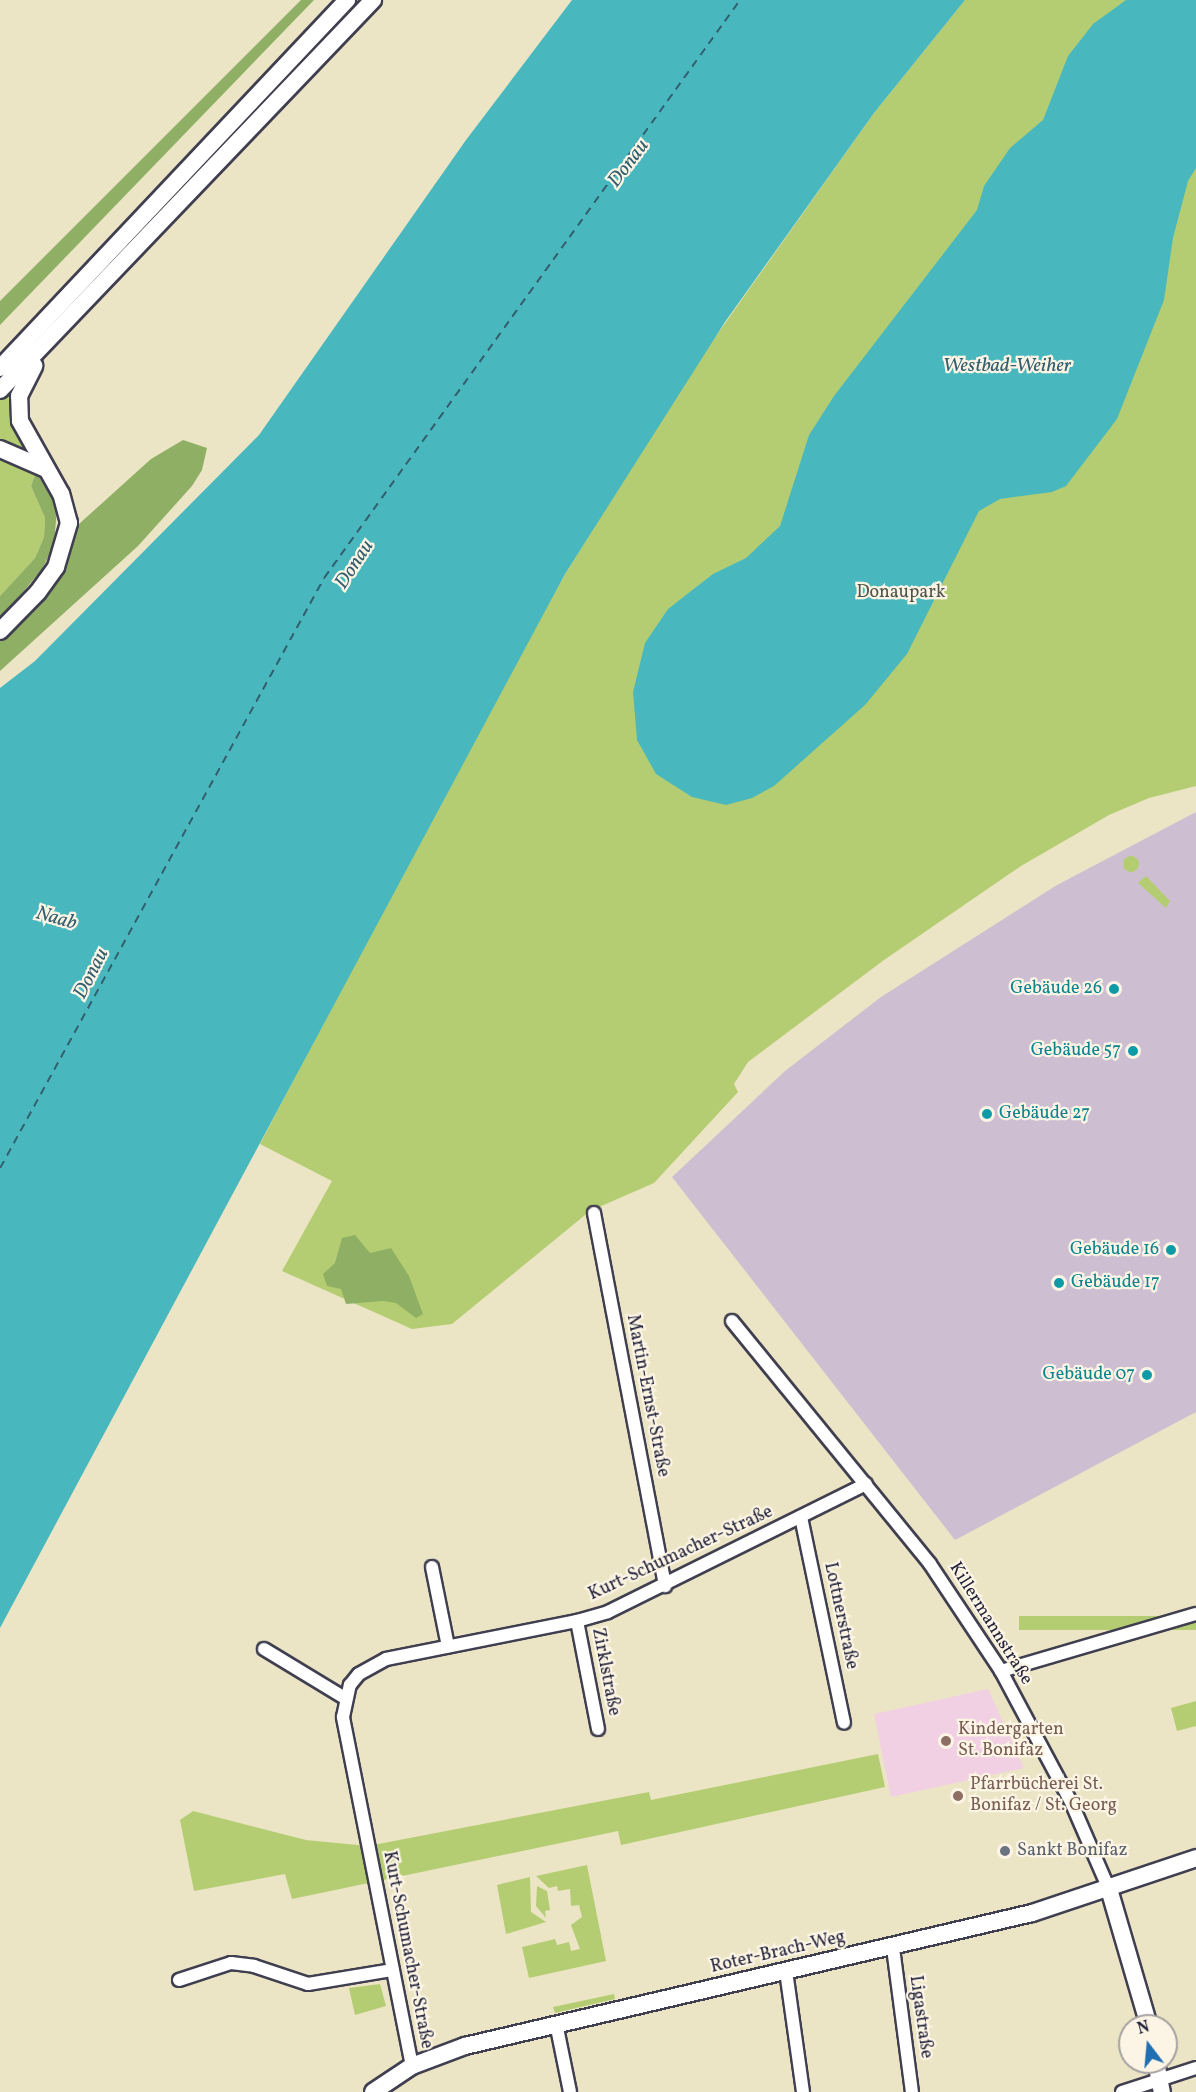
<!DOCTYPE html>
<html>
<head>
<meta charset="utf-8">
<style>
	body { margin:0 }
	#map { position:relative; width:1196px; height:2092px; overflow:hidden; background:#ece5c5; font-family:Vollkorn,serif }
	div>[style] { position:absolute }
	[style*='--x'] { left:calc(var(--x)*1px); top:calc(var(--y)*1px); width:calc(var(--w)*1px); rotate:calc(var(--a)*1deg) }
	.built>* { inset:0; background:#f1d0e3 }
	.industrial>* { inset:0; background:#cebed1 }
	.green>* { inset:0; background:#b4cd72; transform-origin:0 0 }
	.round { border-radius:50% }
	.forest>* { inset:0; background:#8fb064 }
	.water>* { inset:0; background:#49b8be }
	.ferry>* { height:1.5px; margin-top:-0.75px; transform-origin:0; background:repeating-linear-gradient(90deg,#325e6f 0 8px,transparent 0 14px) }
	.roads { filter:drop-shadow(2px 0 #403f50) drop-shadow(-2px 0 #403f50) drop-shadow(0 2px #403f50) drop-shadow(0 -2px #403f50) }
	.street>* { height:12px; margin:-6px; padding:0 6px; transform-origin:6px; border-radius:6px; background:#fff }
	.secondary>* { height:16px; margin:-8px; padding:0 8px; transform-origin:8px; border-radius:8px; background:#fff }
	.dots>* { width:16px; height:16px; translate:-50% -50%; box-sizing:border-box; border:3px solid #fcf5e5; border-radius:50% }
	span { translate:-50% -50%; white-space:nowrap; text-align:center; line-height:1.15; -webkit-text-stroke:4.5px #fcf5e5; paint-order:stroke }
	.park-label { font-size:18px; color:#4e554c }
	.culture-label { font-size:18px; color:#0d838f }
	.right { translate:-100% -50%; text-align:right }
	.left { translate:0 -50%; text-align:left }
	.street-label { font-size:18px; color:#22223b }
	.education-label { font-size:18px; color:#785e54 }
	.worship-label { font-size:18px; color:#5b616d }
	.water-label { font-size:20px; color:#325e6f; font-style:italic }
	.north { position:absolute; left:1118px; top:2014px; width:60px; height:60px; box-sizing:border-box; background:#fcf5e5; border:2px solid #a5a1a1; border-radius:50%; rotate:344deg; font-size:16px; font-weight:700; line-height:24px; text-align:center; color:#22223b }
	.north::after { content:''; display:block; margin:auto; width:21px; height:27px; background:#1f6fb2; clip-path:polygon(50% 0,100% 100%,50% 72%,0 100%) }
</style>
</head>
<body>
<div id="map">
	<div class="built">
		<div style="clip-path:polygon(988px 1689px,1024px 1768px,891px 1797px,874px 1714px)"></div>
	</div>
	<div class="industrial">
		<div style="clip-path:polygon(1196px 812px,1196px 1412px,955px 1540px,672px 1177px,785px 1071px,881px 997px,1057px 885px)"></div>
	</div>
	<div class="green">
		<div style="clip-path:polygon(965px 0,1196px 0,1196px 786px,1149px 798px,1109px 815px,1021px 866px,884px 960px,748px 1062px,734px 1084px,738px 1092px,654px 1183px,590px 1211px,452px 1324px,412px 1329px,282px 1271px,332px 1181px,260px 1144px,484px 719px,565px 574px,697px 363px,874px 113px)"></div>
		<div style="clip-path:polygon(11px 388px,31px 452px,29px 454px,0 442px,0 399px)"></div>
		<div style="clip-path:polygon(0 454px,36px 472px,31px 486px,45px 518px,44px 537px,35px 558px,0 596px)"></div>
		<div class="round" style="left:1123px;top:856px;width:16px;height:16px"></div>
		<div style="clip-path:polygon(1146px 876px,1170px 901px,1166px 908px,1138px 883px)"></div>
		<div style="left:1196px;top:1616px;width:14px;height:177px;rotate:90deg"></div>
		<div style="clip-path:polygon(1196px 1701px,1196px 1726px,1177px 1731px,1171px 1708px)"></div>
		<div style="clip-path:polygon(878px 1754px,885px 1787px,621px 1845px,618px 1831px,292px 1899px,285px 1874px,194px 1891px,180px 1820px,193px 1811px,306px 1840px,368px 1846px,649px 1792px,651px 1800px)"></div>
		<div style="clip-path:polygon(587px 1865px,606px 1961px,529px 1978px,522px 1947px,555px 1939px,557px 1945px,569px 1942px,571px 1951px,580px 1949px,571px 1925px,582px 1917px,579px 1905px,571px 1906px,570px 1889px,558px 1891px,557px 1886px,549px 1888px,536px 1876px)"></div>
		<div style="clip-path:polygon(530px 1877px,531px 1912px,546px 1922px,506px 1934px,497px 1885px)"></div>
		<div style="clip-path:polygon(537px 1886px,547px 1891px,550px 1910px,545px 1911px,546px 1918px,536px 1906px)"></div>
		<div style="clip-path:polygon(380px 1984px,386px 2006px,355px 2015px,349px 1988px)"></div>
		<div style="clip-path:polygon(614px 1994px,615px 1999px,555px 2013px,553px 2007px)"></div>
	</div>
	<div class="forest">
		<div style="clip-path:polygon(301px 0,314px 0,0 325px,0 301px)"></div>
		<div style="clip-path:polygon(183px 440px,207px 448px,202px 470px,192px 486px,138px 546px,0 671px,0 639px,20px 623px,54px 585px,79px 524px,151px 459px)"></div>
		<div style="clip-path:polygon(36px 472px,57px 507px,54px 546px,42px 569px,0 620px,0 596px,35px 558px,44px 537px,45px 518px,31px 486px)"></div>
		<div style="clip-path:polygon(355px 1235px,370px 1253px,391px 1248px,409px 1276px,423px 1314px,416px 1318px,396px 1303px,383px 1301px,346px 1304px,341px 1289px,327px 1286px,323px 1274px,335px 1263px,342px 1238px)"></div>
	</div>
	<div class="water">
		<div style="clip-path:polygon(572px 0,965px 0,874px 113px,725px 322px,565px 574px,0 1628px,0 688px,35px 661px,259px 435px,466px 140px)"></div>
		<div style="clip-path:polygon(1126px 0,1196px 0,1196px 168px,1188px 181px,1173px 238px,1164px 300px,1117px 419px,1066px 486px,1052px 492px,1000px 499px,979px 511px,907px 654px,865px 705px,774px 786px,752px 798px,726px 805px,692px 797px,656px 774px,637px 740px,633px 692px,645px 643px,668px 609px,713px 574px,746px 558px,780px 526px,809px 435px,834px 396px,977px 210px,984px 186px,1010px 148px,1043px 120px,1068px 56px,1093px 24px)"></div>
	</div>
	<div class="ferry">
		<div style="--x:0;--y:1168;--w:673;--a:-61.23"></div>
		<div style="--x:324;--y:578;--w:712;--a:-54.26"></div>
	</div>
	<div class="roads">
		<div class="street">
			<div style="--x:594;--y:1213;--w:380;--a:79.2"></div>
			<div style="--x:732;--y:1321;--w:313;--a:50.8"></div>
			<div style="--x:930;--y:1564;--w:128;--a:56.4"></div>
			<div style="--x:1001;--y:1671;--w:151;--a:61.9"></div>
			<div style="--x:1072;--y:1804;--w:93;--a:66.5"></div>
			<div style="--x:801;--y:1517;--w:210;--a:78.2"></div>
			<div style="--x:432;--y:1567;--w:81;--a:78.6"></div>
			<div style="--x:577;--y:1621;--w:110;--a:79"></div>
			<div style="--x:264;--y:1649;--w:95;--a:31.2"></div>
			<div style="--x:1001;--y:1671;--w:203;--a:-16.3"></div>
			<div style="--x:893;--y:1948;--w:145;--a:82.5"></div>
			<div style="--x:786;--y:1971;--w:122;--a:82"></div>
			<div style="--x:179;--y:1980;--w:55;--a:-18.1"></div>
			<div style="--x:231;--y:1963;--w:23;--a:7"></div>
			<div style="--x:254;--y:1966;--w:57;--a:18.4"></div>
			<div style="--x:308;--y:1984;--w:86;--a:-9.4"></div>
			<div style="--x:556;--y:2023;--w:70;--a:78.5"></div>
			<div style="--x:412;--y:2066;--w:356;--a:-101.2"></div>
			<div style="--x:343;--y:1717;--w:33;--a:-78"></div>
			<div style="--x:350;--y:1685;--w:14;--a:-51"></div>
			<div style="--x:359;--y:1674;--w:31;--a:-29"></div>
			<div style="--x:386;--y:1659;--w:195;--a:-11.3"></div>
			<div style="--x:577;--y:1621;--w:32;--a:-16"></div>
			<div style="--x:608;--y:1612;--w:288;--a:-26.4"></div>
			<div style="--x:1122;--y:2092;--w:78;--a:-18"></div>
		</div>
		<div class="secondary">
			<div style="--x:0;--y:368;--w:506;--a:-46.68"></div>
			<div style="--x:0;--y:390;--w:540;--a:-46.28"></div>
			<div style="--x:0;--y:449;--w:48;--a:23.4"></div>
			<div style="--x:0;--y:631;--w:54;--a:-45.7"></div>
			<div style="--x:38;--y:592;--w:31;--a:-54"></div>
			<div style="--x:56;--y:567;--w:46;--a:-73.5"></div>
			<div style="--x:69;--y:523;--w:30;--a:-105"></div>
			<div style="--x:61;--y:494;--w:84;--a:-119.3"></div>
			<div style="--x:20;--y:421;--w:25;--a:-92"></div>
			<div style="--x:19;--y:396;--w:34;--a:-63"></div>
			<div style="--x:1109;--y:1889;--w:143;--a:73.7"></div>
			<div style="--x:1156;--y:2062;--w:31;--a:79"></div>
			<div style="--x:373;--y:2092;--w:47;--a:-33.7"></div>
			<div style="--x:412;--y:2066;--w:57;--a:-20.7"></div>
			<div style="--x:465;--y:2046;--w:582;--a:-13.2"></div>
			<div style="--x:1032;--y:1913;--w:173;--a:-18.5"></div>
		</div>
	</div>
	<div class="dots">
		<div style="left:1114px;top:989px;background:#0f9aa8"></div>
		<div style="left:1133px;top:1051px;background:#0f9aa8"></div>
		<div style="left:987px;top:1114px;background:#0f9aa8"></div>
		<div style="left:1171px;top:1250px;background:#0f9aa8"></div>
		<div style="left:1059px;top:1283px;background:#0f9aa8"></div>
		<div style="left:1147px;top:1375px;background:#0f9aa8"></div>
		<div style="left:946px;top:1741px;background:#8d6e63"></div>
		<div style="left:958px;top:1796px;background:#8d6e63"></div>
		<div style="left:1005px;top:1851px;background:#6b7280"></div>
	</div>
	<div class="park-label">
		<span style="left:901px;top:593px">Donaupark</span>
	</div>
	<div class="culture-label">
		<span class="right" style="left:1102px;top:989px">Gebäude 26</span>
		<span class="right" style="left:1121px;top:1051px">Gebäude 57</span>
		<span class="left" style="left:999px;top:1114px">Gebäude 27</span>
		<span class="right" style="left:1159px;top:1250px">Gebäude 16</span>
		<span class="left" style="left:1071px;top:1283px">Gebäude 17</span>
		<span class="right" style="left:1135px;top:1375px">Gebäude 07</span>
	</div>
	<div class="street-label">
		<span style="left:647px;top:1396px;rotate:79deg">Martin-Ernst-Straße</span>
		<span style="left:681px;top:1554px;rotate:-25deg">Kurt-Schumacher-Straße</span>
		<span style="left:840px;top:1616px;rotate:78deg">Lottnerstraße</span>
		<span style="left:990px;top:1624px;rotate:58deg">Killermannstraße</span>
		<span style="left:605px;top:1672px;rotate:79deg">Zirklstraße</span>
		<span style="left:407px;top:1950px;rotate:79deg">Kurt-Schumacher-Straße</span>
		<span style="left:778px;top:1953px;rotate:-13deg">Roter-Brach-Weg</span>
		<span style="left:920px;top:2017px;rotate:82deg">Ligastraße</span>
	</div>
	<div class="education-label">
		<span class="left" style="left:958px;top:1741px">Kindergarten<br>St. Bonifaz</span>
		<span class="left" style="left:970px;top:1796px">Pfarrbücherei St.<br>Bonifaz / St. Georg</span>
	</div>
	<div class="worship-label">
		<span class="left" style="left:1017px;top:1851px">Sankt Bonifaz</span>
	</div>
	<div class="water-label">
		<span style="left:629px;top:164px;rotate:-53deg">Donau</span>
		<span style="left:1007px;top:366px">Westbad-Weiher</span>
		<span style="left:355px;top:565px;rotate:-57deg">Donau</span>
		<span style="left:56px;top:919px;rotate:16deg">Naab</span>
		<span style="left:92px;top:974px;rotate:-63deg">Donau</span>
	</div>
	<div class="north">N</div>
</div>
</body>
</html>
